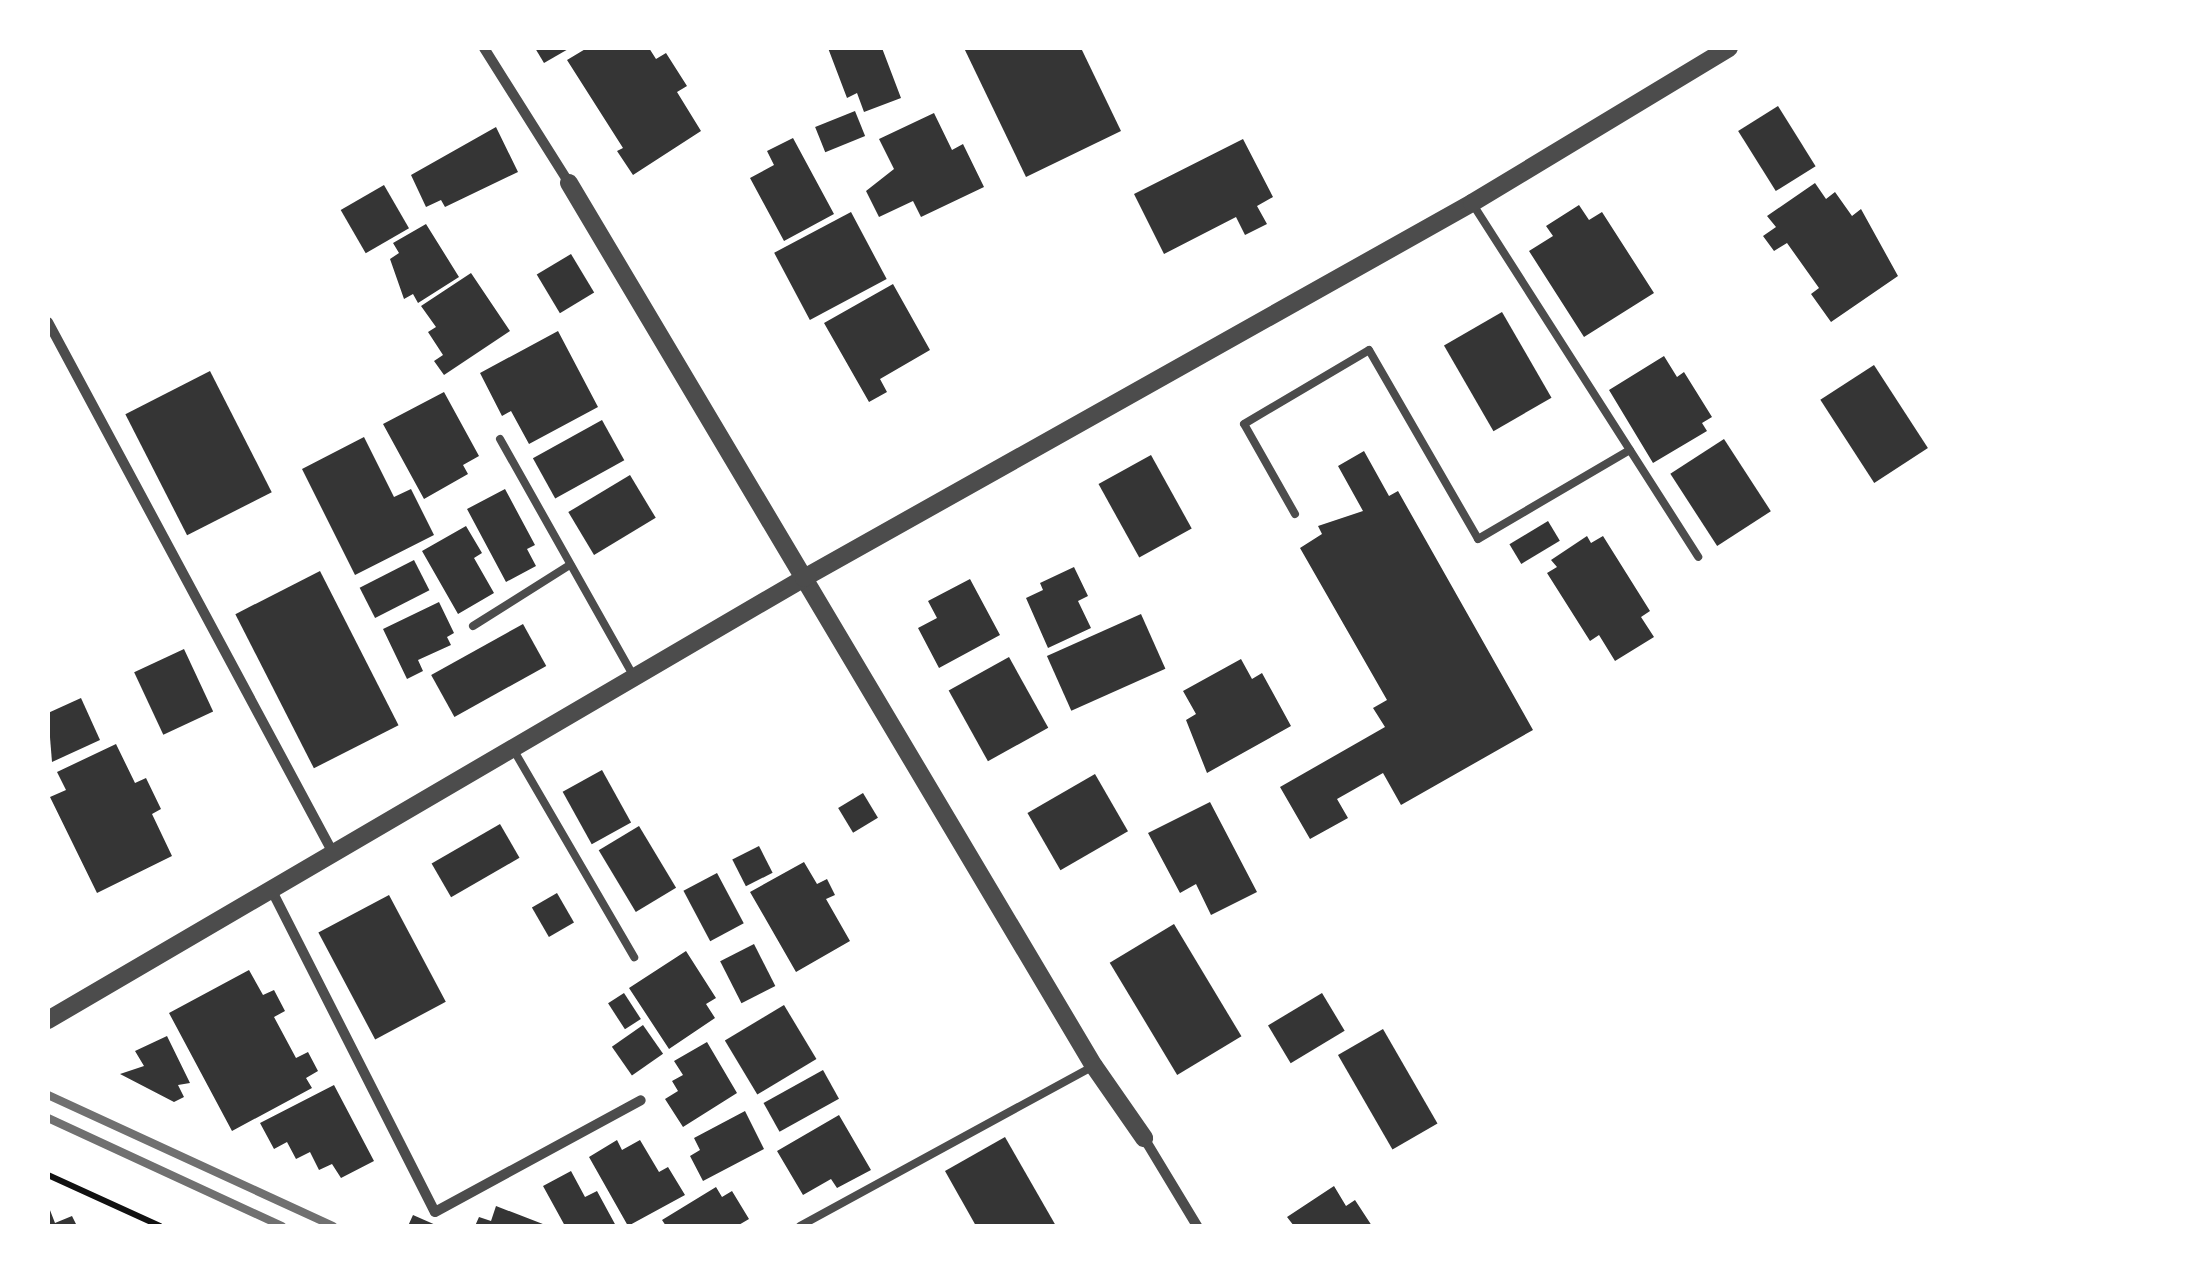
<!DOCTYPE html>
<html>
<head>
<meta charset="utf-8">
<style>
	body { margin:0 }
	#map { position:relative; width:2198px; height:1274px; overflow:hidden; background:#fff; font-family:Karla,sans-serif }
	div>[style] { position:absolute }
	[style*='--x'] { left:calc(var(--x)*1px); top:calc(var(--y)*1px); width:calc(var(--w)*1px); rotate:calc(var(--a)*1deg) }
	.building>* { inset:0; background:#353535; transform-origin:0 0 }
	.path>* { height:6px; margin:-3px; padding:0 3px; transform-origin:3px; border-radius:3px; background:#111 }
	.service>* { height:8px; margin:-4px; padding:0 4px; transform-origin:4px; border-radius:4px; background:#4c4c4c }
	.minor>* { height:10px; margin:-5px; padding:0 5px; transform-origin:5px; border-radius:5px; background:#4c4c4c }
	.tertiary>* { height:18px; margin:-9px; padding:0 9px; transform-origin:9px; border-radius:9px; background:#4c4c4c }
	.rail>* { height:8px; margin:-4px; padding:0 4px; transform-origin:4px; border-radius:4px; background:#707070 }
	span { translate:-50% -50%; white-space:nowrap; text-align:center; line-height:1.15; -webkit-text-stroke:9px #fff; paint-order:stroke }
	.frame { position:absolute; inset:0; border:50px solid #fff; pointer-events:none }
</style>
</head>
<body>
<div id="map">
	<div class="building">
		<div style="clip-path:polygon(535px 48px,570px 48px,544px 63px)"></div>
		<div style="clip-path:polygon(587px 48px,649px 48px,656px 59px,666px 53px,687px 86px,677px 92px,701px 131px,633px 175px,617px 151px,623px 148px,567px 60px)"></div>
		<div style="clip-path:polygon(828px 48px,882px 48px,901px 98px,864px 112px,857px 93px,847px 98px)"></div>
		<div style="clip-path:polygon(964px 48px,1081px 48px,1121px 131px,1026px 177px)"></div>
		<div style="left:1778px;top:106px;width:71px;height:47px;rotate:58deg"></div>
		<div style="left:855px;top:111px;width:27px;height:43px;rotate:68deg"></div>
		<div style="clip-path:polygon(934px 113px,952px 150px,963px 144px,984px 187px,921px 217px,913px 201px,879px 217px,866px 191px,894px 169px,879px 139px)"></div>
		<div style="clip-path:polygon(496px 127px,518px 172px,445px 207px,441px 200px,426px 207px,411px 175px)"></div>
		<div style="clip-path:polygon(793px 138px,834px 214px,784px 241px,750px 178px,774px 165px,767px 151px)"></div>
		<div style="clip-path:polygon(1243px 139px,1273px 197px,1257px 206px,1267px 224px,1245px 235px,1236px 217px,1164px 254px,1134px 194px)"></div>
		<div style="clip-path:polygon(1815px 183px,1826px 199px,1835px 192px,1852px 216px,1861px 209px,1898px 276px,1831px 322px,1811px 294px,1819px 288px,1787px 243px,1774px 251px,1763px 236px,1776px 227px,1767px 216px)"></div>
		<div style="left:384px;top:185px;width:50px;height:50px;rotate:60deg"></div>
		<div style="clip-path:polygon(1579px 205px,1589px 220px,1602px 212px,1654px 293px,1584px 337px,1529px 251px,1553px 236px,1546px 226px)"></div>
		<div style="left:851px;top:212px;width:76px;height:87px;rotate:62deg"></div>
		<div style="clip-path:polygon(426px 224px,459px 277px,418px 303px,413px 294px,404px 299px,390px 259px,399px 253px,393px 243px)"></div>
		<div style="left:571px;top:254px;width:45px;height:40px;rotate:59deg"></div>
		<div style="clip-path:polygon(471px 273px,510px 331px,444px 375px,434px 361px,443px 355px,428px 332px,436px 327px,421px 306px)"></div>
		<div style="clip-path:polygon(893px 284px,930px 350px,880px 379px,887px 392px,869px 402px,824px 323px)"></div>
		<div style="left:1502px;top:312px;width:99px;height:67px;rotate:60deg"></div>
		<div style="clip-path:polygon(558px 331px,598px 407px,529px 444px,511px 411px,502px 416px,480px 373px)"></div>
		<div style="clip-path:polygon(1664px 356px,1677px 377px,1684px 372px,1712px 417px,1702px 423px,1707px 431px,1653px 463px,1609px 390px)"></div>
		<div style="left:1874px;top:365px;width:99px;height:64px;rotate:57deg"></div>
		<div style="left:210px;top:371px;width:136px;height:95px;rotate:63deg"></div>
		<div style="clip-path:polygon(444px 392px,479px 456px,463px 465px,468px 474px,424px 499px,383px 424px)"></div>
		<div style="left:602px;top:420px;width:46px;height:79px;rotate:61deg"></div>
		<div style="clip-path:polygon(364px 437px,394px 497px,411px 489px,434px 535px,355px 575px,302px 469px)"></div>
		<div style="left:1724px;top:439px;width:86px;height:64px;rotate:57deg"></div>
		<div style="clip-path:polygon(1364px 451px,1389px 496px,1398px 491px,1533px 730px,1401px 805px,1383px 773px,1337px 799px,1348px 818px,1310px 839px,1280px 787px,1385px 727px,1373px 708px,1387px 700px,1300px 548px,1322px 534px,1318px 526px,1363px 511px,1338px 466px)"></div>
		<div style="left:1151px;top:455px;width:84px;height:60px;rotate:61deg"></div>
		<div style="left:630px;top:475px;width:50px;height:72px;rotate:59deg"></div>
		<div style="clip-path:polygon(505px 489px,535px 545px,527px 549px,536px 566px,506px 582px,467px 509px)"></div>
		<div style="left:1548px;top:521px;width:23px;height:45px;rotate:59deg"></div>
		<div style="clip-path:polygon(466px 526px,482px 553px,474px 558px,494px 593px,458px 614px,422px 551px)"></div>
		<div style="clip-path:polygon(1587px 536px,1591px 543px,1603px 536px,1650px 611px,1641px 617px,1654px 637px,1615px 661px,1599px 635px,1590px 641px,1547px 573px,1557px 567px,1551px 560px)"></div>
		<div style="left:414px;top:560px;width:34px;height:61px;rotate:63deg"></div>
		<div style="clip-path:polygon(1074px 567px,1088px 596px,1078px 601px,1091px 628px,1048px 648px,1026px 598px,1043px 590px,1040px 583px)"></div>
		<div style="left:320px;top:571px;width:173px;height:95px;rotate:63deg"></div>
		<div style="clip-path:polygon(970px 579px,1000px 635px,939px 668px,918px 628px,937px 618px,928px 601px)"></div>
		<div style="clip-path:polygon(439px 602px,454px 633px,447px 637px,451px 645px,418px 660px,423px 671px,407px 679px,383px 629px)"></div>
		<div style="left:1141px;top:614px;width:60px;height:103px;rotate:66deg"></div>
		<div style="left:523px;top:624px;width:48px;height:105px;rotate:61deg"></div>
		<div style="left:184px;top:649px;width:69px;height:55px;rotate:65deg"></div>
		<div style="left:1009px;top:657px;width:81px;height:69px;rotate:61deg"></div>
		<div style="clip-path:polygon(1241px 659px,1252px 679px,1262px 673px,1291px 726px,1207px 773px,1186px 720px,1196px 714px,1183px 691px)"></div>
		<div style="clip-path:polygon(81px 698px,100px 740px,52px 762px,48px 713px)"></div>
		<div style="clip-path:polygon(116px 744px,135px 783px,146px 778px,161px 809px,152px 814px,172px 856px,97px 893px,50px 797px,66px 790px,57px 772px)"></div>
		<div style="left:602px;top:770px;width:60px;height:45px;rotate:61deg"></div>
		<div style="left:1095px;top:774px;width:66px;height:78px;rotate:60deg"></div>
		<div style="left:863px;top:793px;width:29px;height:29px;rotate:59deg"></div>
		<div style="clip-path:polygon(1210px 802px,1257px 892px,1211px 915px,1196px 884px,1180px 893px,1148px 833px)"></div>
		<div style="left:500px;top:824px;width:39px;height:79px;rotate:60deg"></div>
		<div style="left:639px;top:826px;width:72px;height:47px;rotate:59deg"></div>
		<div style="left:759px;top:846px;width:30px;height:30px;rotate:63deg"></div>
		<div style="clip-path:polygon(804px 862px,817px 884px,827px 879px,835px 895px,826px 899px,850px 941px,796px 972px,750px 892px)"></div>
		<div style="left:717px;top:873px;width:57px;height:38px;rotate:62deg"></div>
		<div style="left:557px;top:893px;width:34px;height:29px;rotate:60deg"></div>
		<div style="left:389px;top:895px;width:121px;height:80px;rotate:62deg"></div>
		<div style="left:1174px;top:924px;width:131px;height:75px;rotate:59deg"></div>
		<div style="left:754px;top:944px;width:47px;height:38px;rotate:63deg"></div>
		<div style="clip-path:polygon(686px 951px,716px 998px,706px 1004px,715px 1018px,669px 1049px,629px 988px)"></div>
		<div style="clip-path:polygon(249px 970px,263px 995px,274px 990px,285px 1011px,274px 1017px,296px 1058px,308px 1052px,318px 1071px,306px 1078px,312px 1088px,232px 1131px,169px 1013px)"></div>
		<div style="left:624px;top:993px;width:31px;height:19px;rotate:57deg"></div>
		<div style="left:1322px;top:993px;width:44px;height:63px;rotate:59deg"></div>
		<div style="left:784px;top:1005px;width:63px;height:69px;rotate:59deg"></div>
		<div style="left:643px;top:1025px;width:35px;height:38px;rotate:55deg"></div>
		<div style="left:1383px;top:1029px;width:109px;height:52px;rotate:60deg"></div>
		<div style="clip-path:polygon(167px 1036px,190px 1083px,178px 1085px,184px 1097px,174px 1102px,120px 1074px,144px 1066px,135px 1051px)"></div>
		<div style="clip-path:polygon(707px 1042px,737px 1093px,683px 1127px,665px 1099px,678px 1091px,672px 1081px,683px 1075px,674px 1061px)"></div>
		<div style="left:823px;top:1070px;width:33px;height:68px;rotate:61deg"></div>
		<div style="clip-path:polygon(334px 1085px,374px 1161px,341px 1178px,332px 1164px,319px 1170px,310px 1152px,296px 1159px,287px 1142px,274px 1149px,260px 1123px)"></div>
		<div style="clip-path:polygon(745px 1111px,764px 1149px,703px 1181px,690px 1156px,700px 1150px,694px 1138px)"></div>
		<div style="clip-path:polygon(839px 1115px,871px 1170px,837px 1188px,831px 1179px,803px 1195px,777px 1151px)"></div>
		<div style="clip-path:polygon(1005px 1137px,1056px 1226px,976px 1226px,945px 1171px)"></div>
		<div style="clip-path:polygon(617px 1140px,622px 1150px,640px 1140px,659px 1172px,668px 1167px,685px 1195px,628px 1226px,589px 1157px)"></div>
		<div style="clip-path:polygon(571px 1171px,585px 1197px,597px 1191px,616px 1226px,565px 1226px,543px 1186px)"></div>
		<div style="clip-path:polygon(1334px 1186px,1346px 1206px,1355px 1200px,1372px 1226px,1294px 1226px,1287px 1217px)"></div>
		<div style="clip-path:polygon(716px 1187px,722px 1197px,732px 1191px,749px 1219px,737px 1226px,666px 1226px,662px 1220px)"></div>
		<div style="clip-path:polygon(48px 1205px,55px 1223px,72px 1216px,77px 1226px,48px 1226px)"></div>
		<div style="clip-path:polygon(496px 1206px,548px 1226px,475px 1226px,479px 1217px,491px 1221px)"></div>
		<div style="clip-path:polygon(413px 1215px,438px 1226px,408px 1226px)"></div>
	</div>
	<div class="path">
		<div style="--x:48;--y:1175;--w:123;--a:24.5"></div>
	</div>
	<div class="service">
		<div style="--x:1472;--y:203;--w:420;--a:57.4"></div>
		<div style="--x:500;--y:439;--w:273;--a:60.6"></div>
		<div style="--x:1295;--y:514;--w:103;--a:-119.5"></div>
		<div style="--x:1244;--y:424;--w:145;--a:-30.6"></div>
		<div style="--x:1369;--y:350;--w:218;--a:60"></div>
		<div style="--x:1478;--y:539;--w:176;--a:-30.4"></div>
		<div style="--x:473;--y:626;--w:115;--a:-32.2"></div>
		<div style="--x:513;--y:749;--w:241;--a:59.8"></div>
		<div style="--x:800;--y:1226;--w:335;--a:-28.6"></div>
	</div>
	<div class="minor">
		<div style="--x:484;--y:48;--w:160;--a:57.8"></div>
		<div style="--x:48;--y:322;--w:600;--a:61.77"></div>
		<div style="--x:270;--y:887;--w:364;--a:63.1"></div>
		<div style="--x:435;--y:1212;--w:234;--a:-28.5"></div>
		<div style="--x:1144;--y:1138;--w:103;--a:58.9"></div>
	</div>
	<div class="tertiary">
		<div style="--x:569;--y:183;--w:1027;--a:59.27"></div>
		<div style="--x:1094;--y:1066;--w:88;--a:55.2"></div>
		<div style="--x:48;--y:1020;--w:876;--a:-30.31"></div>
		<div style="--x:804;--y:578;--w:766;--a:-29.31"></div>
		<div style="--x:1472;--y:203;--w:300;--a:-31.1"></div>
	</div>
	<div class="rail">
		<div style="--x:48;--y:1095;--w:314;--a:24.7"></div>
		<div style="--x:48;--y:1118;--w:258;--a:24.8"></div>
	</div>
	<div class="frame"></div>
</div>
</body>
</html>
